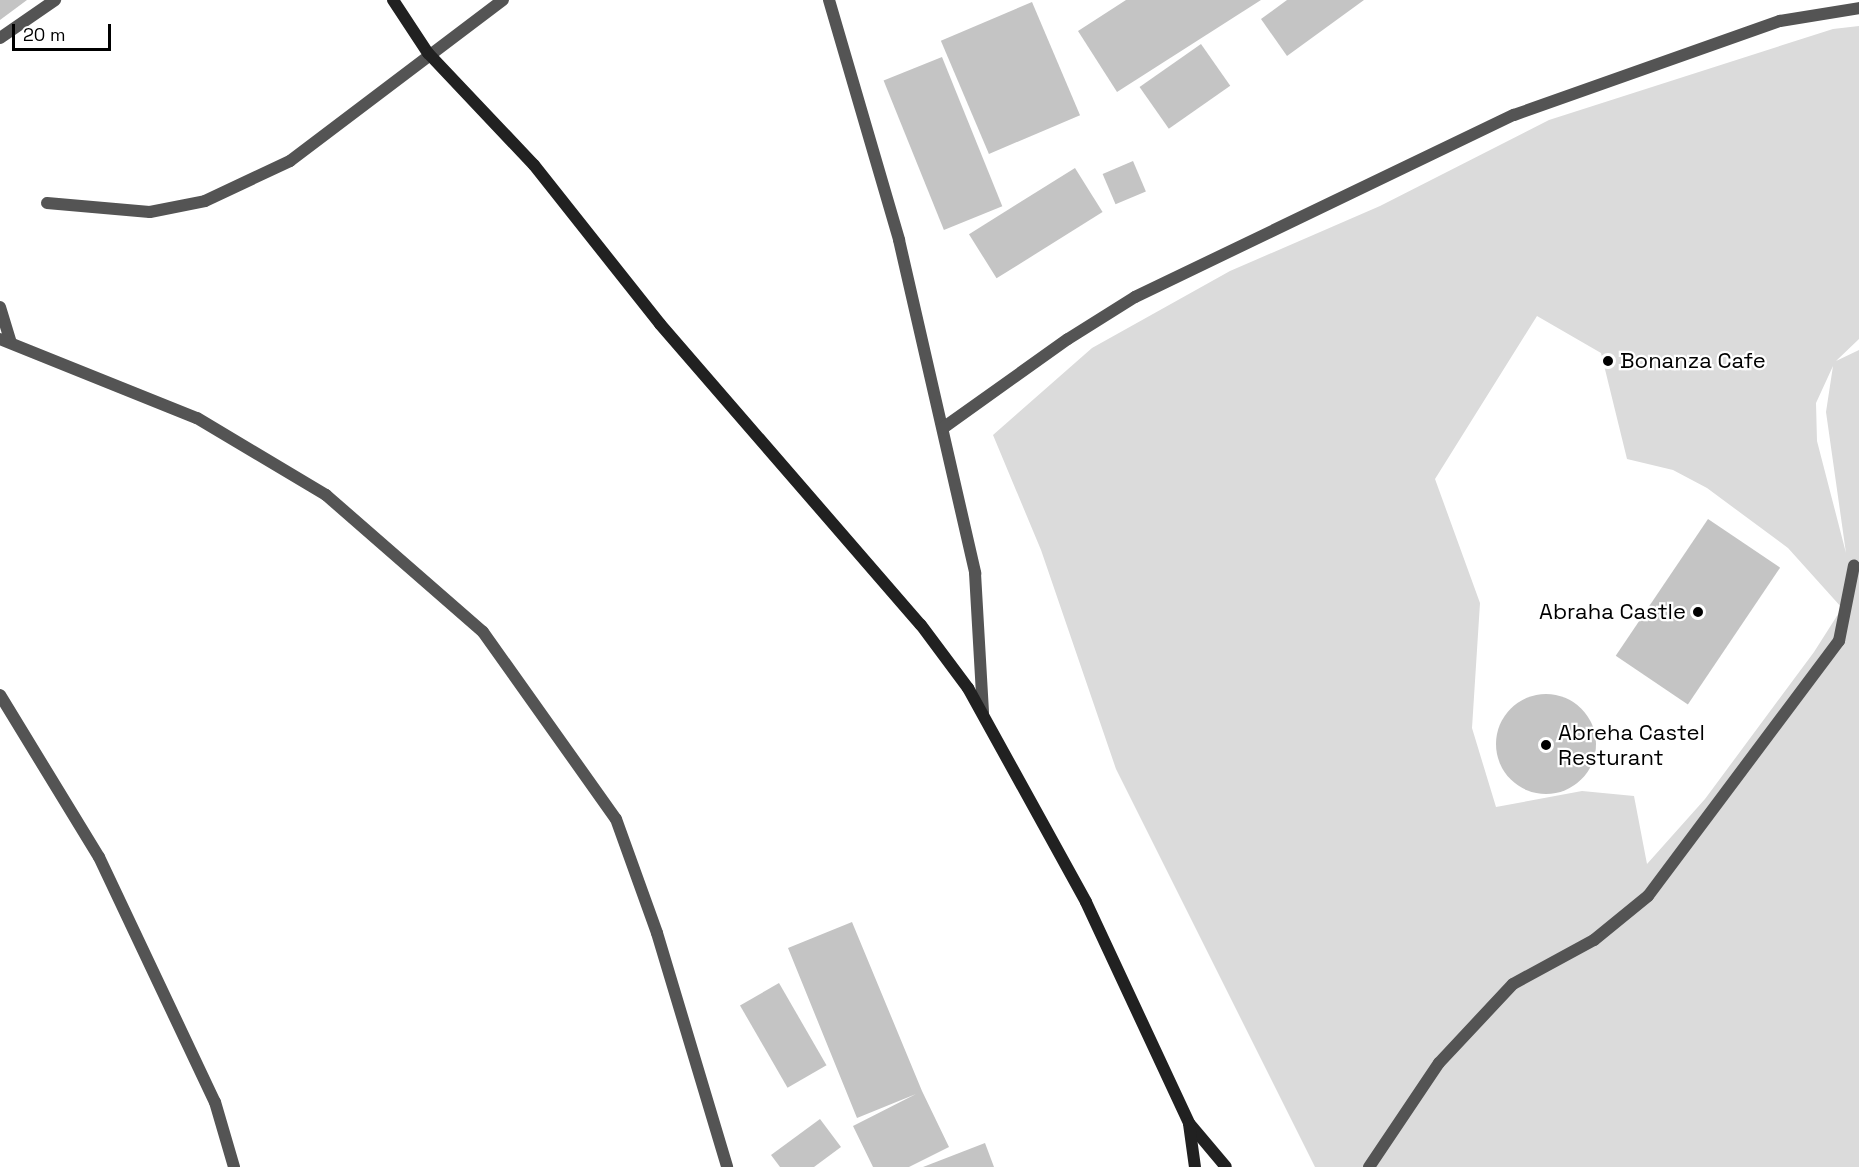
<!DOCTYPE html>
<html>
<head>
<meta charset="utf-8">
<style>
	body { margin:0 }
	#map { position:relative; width:1859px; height:1167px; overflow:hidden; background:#fff; font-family:"Space Grotesk",sans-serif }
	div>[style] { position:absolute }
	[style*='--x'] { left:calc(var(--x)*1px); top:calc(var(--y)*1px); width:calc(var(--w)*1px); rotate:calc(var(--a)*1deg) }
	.green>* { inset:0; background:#dbdbdb }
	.building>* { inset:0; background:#c4c4c4; transform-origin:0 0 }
	.round { border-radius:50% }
	.lane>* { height:12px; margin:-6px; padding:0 6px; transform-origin:6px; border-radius:6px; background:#545454 }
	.street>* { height:12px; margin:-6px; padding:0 6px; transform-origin:6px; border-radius:6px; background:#545454 }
	.secondary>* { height:12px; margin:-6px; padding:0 6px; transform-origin:6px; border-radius:6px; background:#212121 }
	.dots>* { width:16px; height:16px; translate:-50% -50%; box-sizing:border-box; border:3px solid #fff; border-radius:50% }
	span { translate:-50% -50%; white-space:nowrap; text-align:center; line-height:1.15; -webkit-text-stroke:4.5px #fff; paint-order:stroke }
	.poi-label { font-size:22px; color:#000 }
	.left { translate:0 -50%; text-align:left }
	.right { translate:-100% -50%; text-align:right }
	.scale { position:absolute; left:12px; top:24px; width:99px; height:27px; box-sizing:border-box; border:3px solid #000; border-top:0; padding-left:8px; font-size:18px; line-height:21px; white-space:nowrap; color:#000; -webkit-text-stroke:4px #fff; paint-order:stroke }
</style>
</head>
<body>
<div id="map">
	<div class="green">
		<div style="clip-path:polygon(evenodd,1859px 26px,1859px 339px,1836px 361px,1859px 350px,1859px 1167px,1315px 1167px,1116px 769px,1041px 550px,993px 435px,1092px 348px,1230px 271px,1380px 206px,1549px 120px,1833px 29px,1859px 26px,1537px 316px,1601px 353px,1627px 459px,1673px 470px,1707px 488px,1788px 548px,1842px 608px,1814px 652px,1705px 799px,1647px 864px,1634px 796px,1582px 791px,1496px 807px,1472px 728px,1480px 603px,1435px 479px,1537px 316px,1859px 26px,1833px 366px,1826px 412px,1846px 553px,1817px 441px,1816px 403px,1833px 366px)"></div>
	</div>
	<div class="building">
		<div style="clip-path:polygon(0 0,27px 0,0 20px)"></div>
		<div style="clip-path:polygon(1126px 0,1261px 0,1117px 92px,1078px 31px)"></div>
		<div style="clip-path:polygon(1287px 0,1364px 0,1287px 56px,1261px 19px)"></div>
		<div style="left:1032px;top:2px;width:123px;height:99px;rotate:67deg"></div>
		<div style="left:1201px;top:44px;width:51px;height:75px;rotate:55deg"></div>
		<div style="left:942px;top:57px;width:161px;height:63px;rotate:68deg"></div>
		<div style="left:1133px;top:161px;width:33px;height:33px;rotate:67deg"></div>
		<div style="left:1075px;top:168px;width:52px;height:125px;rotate:58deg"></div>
		<div style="left:1708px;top:519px;width:87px;height:165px;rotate:34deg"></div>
		<div class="round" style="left:1496px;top:694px;width:100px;height:100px"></div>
		<div style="clip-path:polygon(852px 922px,922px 1091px,949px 1147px,909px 1167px,873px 1167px,853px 1126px,916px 1094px,857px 1118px,788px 948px)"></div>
		<div style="left:779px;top:983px;width:95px;height:45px;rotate:60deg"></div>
		<div style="clip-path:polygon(820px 1119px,841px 1147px,814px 1167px,780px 1167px,771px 1155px)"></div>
		<div style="clip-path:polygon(985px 1143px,994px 1167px,923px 1167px)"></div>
	</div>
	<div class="lane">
		<div style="--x:1369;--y:1167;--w:125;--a:-56.1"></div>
		<div style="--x:1439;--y:1063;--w:108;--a:-46.9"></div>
		<div style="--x:1513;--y:984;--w:92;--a:-28.5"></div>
		<div style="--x:1594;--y:940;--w:70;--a:-39.2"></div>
		<div style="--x:1648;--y:896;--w:319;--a:-53.2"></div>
		<div style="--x:1839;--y:641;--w:77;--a:-78.8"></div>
	</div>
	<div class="street">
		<div style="--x:829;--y:0;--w:250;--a:73.7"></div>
		<div style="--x:899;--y:240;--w:342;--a:77.1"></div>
		<div style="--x:975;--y:573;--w:140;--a:86.7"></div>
		<div style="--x:0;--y:38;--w:67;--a:-34.6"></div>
		<div style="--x:47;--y:203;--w:103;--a:5"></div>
		<div style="--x:150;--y:212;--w:56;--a:-11.3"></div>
		<div style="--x:205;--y:201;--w:94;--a:-25.2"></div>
		<div style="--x:290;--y:161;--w:267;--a:-37.1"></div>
		<div style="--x:0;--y:307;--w:37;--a:73"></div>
		<div style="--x:0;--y:339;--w:212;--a:21.9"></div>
		<div style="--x:197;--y:418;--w:150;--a:30.8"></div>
		<div style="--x:326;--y:495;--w:208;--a:41.1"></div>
		<div style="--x:483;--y:632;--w:229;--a:54.6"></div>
		<div style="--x:616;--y:819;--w:121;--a:70.2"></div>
		<div style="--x:657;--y:933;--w:244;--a:73.3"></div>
		<div style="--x:943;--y:428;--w:153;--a:-35.5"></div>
		<div style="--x:1068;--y:339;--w:79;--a:-32.1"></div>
		<div style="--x:1135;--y:297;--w:420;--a:-25.7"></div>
		<div style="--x:1514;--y:115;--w:282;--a:-19.5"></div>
		<div style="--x:1780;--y:21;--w:80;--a:-9.3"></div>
		<div style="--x:0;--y:695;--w:190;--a:58.6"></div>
		<div style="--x:99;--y:857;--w:271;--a:64.7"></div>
		<div style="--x:215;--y:1102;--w:68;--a:73.7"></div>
	</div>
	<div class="secondary">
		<div style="--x:393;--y:0;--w:64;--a:56.6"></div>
		<div style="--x:428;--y:53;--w:154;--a:46.6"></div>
		<div style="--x:534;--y:165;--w:203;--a:51.6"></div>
		<div style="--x:660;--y:324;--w:398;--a:49.1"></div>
		<div style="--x:921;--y:625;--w:79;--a:53.3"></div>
		<div style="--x:968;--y:688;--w:244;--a:61.1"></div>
		<div style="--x:1086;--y:902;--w:244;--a:65"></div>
		<div style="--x:1189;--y:1123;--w:57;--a:49.9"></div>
		<div style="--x:1189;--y:1124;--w:43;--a:82.1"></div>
	</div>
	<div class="dots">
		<div style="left:1608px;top:361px;background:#000"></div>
		<div style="left:1698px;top:612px;background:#000"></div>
		<div style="left:1546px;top:745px;background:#000"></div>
	</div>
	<div class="poi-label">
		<span class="left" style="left:1620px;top:361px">Bonanza Cafe</span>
		<span class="right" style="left:1686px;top:612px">Abraha Castle</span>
		<span class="left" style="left:1558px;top:745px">Abreha Castel<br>Resturant</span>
	</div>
	<div class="scale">20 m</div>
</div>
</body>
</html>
